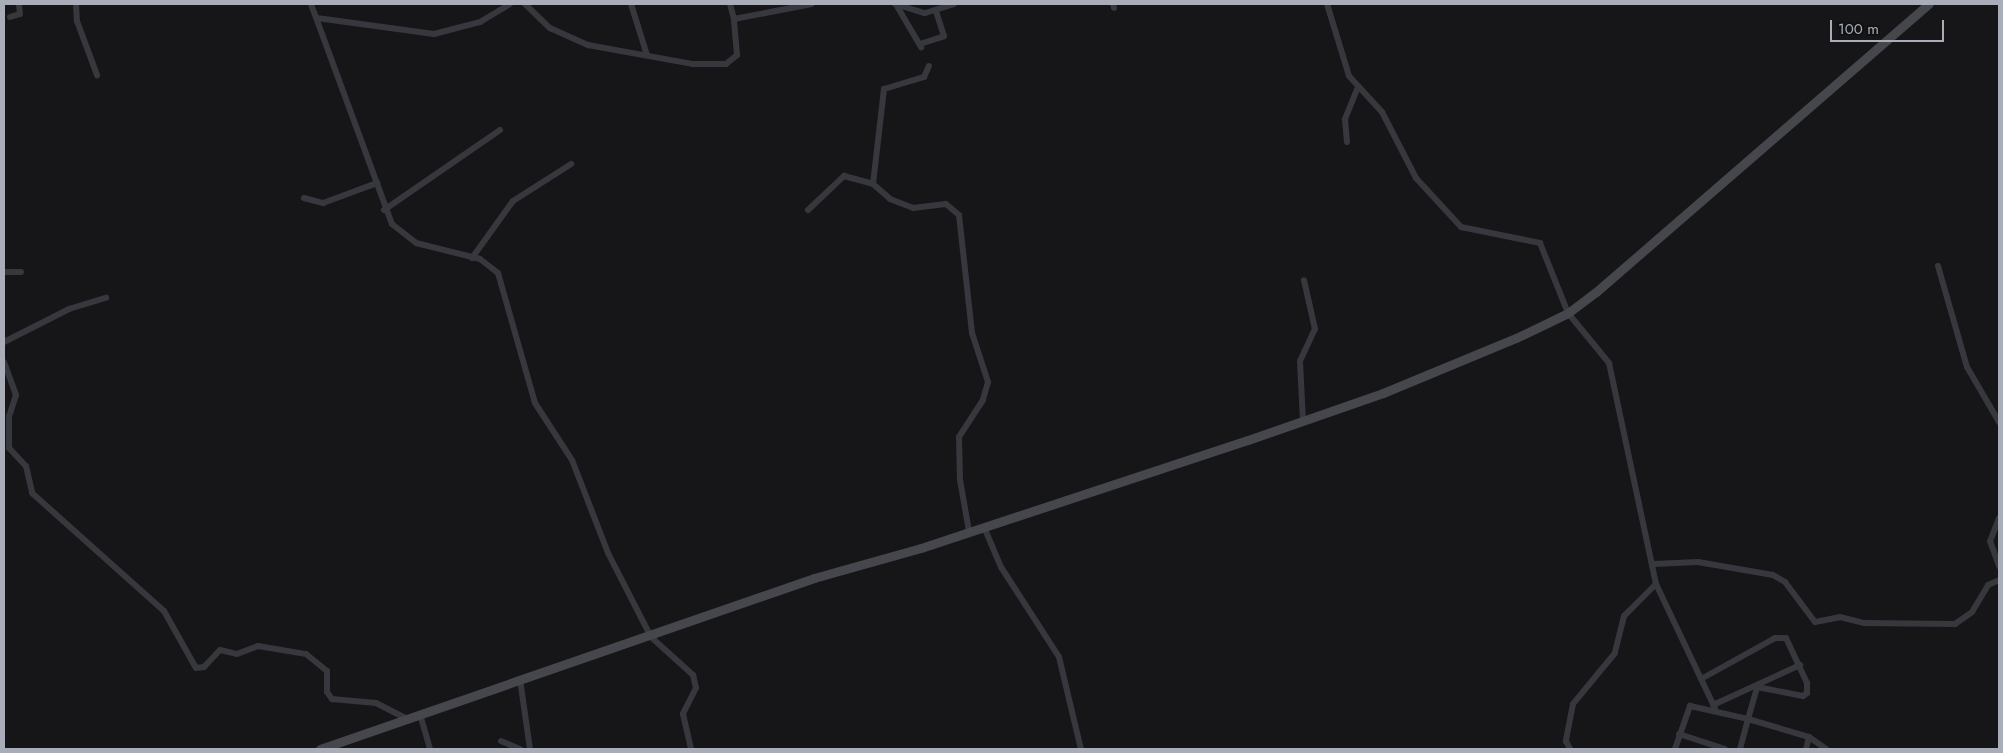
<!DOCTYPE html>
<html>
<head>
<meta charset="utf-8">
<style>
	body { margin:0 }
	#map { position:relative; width:2003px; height:753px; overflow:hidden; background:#161618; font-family:Jost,sans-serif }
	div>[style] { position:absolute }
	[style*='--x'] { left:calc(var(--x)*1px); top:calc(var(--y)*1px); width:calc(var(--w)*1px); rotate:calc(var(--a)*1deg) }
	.street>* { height:6px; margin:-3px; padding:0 3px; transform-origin:3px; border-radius:3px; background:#37383d }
	.secondary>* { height:9px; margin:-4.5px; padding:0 4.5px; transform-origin:4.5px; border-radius:4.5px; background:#45474d }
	span { translate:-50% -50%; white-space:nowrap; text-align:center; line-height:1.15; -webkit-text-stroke:4.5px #111113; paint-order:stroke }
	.frame { position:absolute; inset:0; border:5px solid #a8adb8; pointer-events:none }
	.scale { position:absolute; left:1830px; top:20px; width:114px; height:22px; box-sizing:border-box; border:2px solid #a8adb8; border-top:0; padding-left:6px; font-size:15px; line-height:18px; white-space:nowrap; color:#a8adb8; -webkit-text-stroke:4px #111113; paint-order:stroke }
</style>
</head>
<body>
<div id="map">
	<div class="street">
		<div style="--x:76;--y:4;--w:17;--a:87"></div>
		<div style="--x:77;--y:21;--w:58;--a:69.7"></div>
		<div style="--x:311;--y:4;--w:234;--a:69.8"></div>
		<div style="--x:392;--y:224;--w:31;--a:38"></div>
		<div style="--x:416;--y:243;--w:66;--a:14"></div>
		<div style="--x:480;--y:259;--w:23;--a:38"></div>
		<div style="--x:498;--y:273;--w:135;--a:74.1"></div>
		<div style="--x:535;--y:403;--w:68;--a:57"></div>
		<div style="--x:572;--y:460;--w:100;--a:68.8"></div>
		<div style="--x:608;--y:553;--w:94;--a:62.9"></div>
		<div style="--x:651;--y:637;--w:57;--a:42.1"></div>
		<div style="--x:693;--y:675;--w:13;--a:77"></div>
		<div style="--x:696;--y:688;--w:29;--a:117"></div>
		<div style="--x:683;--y:714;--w:36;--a:77"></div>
		<div style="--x:525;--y:4;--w:35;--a:44"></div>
		<div style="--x:550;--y:28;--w:42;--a:24.1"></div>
		<div style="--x:588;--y:45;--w:107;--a:10.3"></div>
		<div style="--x:693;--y:64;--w:33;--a:0"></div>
		<div style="--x:726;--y:64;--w:14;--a:-39"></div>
		<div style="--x:737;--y:55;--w:36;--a:-95"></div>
		<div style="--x:734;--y:19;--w:79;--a:-10.9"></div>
		<div style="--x:631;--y:4;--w:53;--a:72.6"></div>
		<div style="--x:730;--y:4;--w:16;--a:75"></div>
		<div style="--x:895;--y:4;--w:31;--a:17"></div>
		<div style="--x:925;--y:13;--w:30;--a:-17"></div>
		<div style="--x:1113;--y:4;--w:4;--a:76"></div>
		<div style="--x:1327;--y:4;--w:75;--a:73"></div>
		<div style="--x:1349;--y:76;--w:49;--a:47.5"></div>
		<div style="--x:1382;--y:112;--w:74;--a:62.7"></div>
		<div style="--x:1416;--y:178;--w:67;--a:47.4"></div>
		<div style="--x:1461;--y:227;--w:81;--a:11.4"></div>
		<div style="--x:1540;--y:243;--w:75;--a:68.2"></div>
		<div style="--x:1568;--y:313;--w:65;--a:50.6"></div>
		<div style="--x:1609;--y:363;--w:226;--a:78"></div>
		<div style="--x:1656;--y:584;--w:45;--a:135"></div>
		<div style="--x:1624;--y:616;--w:38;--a:104"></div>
		<div style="--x:1615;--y:653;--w:66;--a:129.5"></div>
		<div style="--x:1573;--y:704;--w:38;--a:101"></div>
		<div style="--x:1566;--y:741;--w:9;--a:63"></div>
		<div style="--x:897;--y:6;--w:48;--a:59.7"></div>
		<div style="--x:10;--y:17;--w:10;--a:-17"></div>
		<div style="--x:20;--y:14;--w:10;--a:-96"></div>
		<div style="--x:317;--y:18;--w:118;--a:7.8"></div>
		<div style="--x:434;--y:34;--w:48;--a:-14.6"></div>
		<div style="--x:480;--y:22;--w:35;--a:-31"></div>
		<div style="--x:920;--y:44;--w:25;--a:-18"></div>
		<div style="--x:944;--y:36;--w:25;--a:-108"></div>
		<div style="--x:1347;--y:142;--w:23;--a:-95"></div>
		<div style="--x:1345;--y:119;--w:35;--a:-68"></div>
		<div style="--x:873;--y:184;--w:96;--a:-83.4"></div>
		<div style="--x:884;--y:89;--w:42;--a:-16.7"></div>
		<div style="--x:924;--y:77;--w:12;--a:-66"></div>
		<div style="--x:304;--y:198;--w:20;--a:15"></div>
		<div style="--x:323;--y:203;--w:58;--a:-20.3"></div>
		<div style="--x:384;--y:210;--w:141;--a:-34.6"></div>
		<div style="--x:808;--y:210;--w:50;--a:-43.4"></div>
		<div style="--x:844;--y:176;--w:30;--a:15"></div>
		<div style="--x:873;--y:184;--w:23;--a:41"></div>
		<div style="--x:890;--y:199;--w:25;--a:21"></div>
		<div style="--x:913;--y:208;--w:33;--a:-7"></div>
		<div style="--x:946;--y:204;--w:17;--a:40"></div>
		<div style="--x:959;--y:215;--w:119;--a:83.7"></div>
		<div style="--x:972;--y:333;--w:52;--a:71.9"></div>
		<div style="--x:988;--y:382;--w:19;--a:106"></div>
		<div style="--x:983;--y:400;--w:44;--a:123"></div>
		<div style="--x:959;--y:437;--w:43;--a:88.7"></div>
		<div style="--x:960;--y:480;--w:52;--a:80"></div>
		<div style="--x:472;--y:258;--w:70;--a:-54.3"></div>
		<div style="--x:513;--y:201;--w:69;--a:-32.5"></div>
		<div style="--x:1938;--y:266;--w:105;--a:74"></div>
		<div style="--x:1967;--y:367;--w:64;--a:59.8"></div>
		<div style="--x:4;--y:272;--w:17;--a:0"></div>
		<div style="--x:4;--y:342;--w:73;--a:-26.9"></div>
		<div style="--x:69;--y:309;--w:39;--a:-17"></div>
		<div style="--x:4;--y:362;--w:35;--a:70"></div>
		<div style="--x:16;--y:395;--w:22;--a:108"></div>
		<div style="--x:9;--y:416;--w:32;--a:90"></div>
		<div style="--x:9;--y:448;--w:25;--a:47"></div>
		<div style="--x:26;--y:466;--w:28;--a:77"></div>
		<div style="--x:32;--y:493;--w:177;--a:41.8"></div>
		<div style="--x:164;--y:611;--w:65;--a:60.7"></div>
		<div style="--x:196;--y:668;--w:8;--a:-7"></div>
		<div style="--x:204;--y:667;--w:23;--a:-47"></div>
		<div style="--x:220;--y:650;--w:17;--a:13"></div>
		<div style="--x:237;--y:654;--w:22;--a:-21"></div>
		<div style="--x:258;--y:646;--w:49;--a:9.5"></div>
		<div style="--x:306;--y:654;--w:27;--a:39"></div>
		<div style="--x:327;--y:671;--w:21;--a:90"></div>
		<div style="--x:327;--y:692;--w:9;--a:54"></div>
		<div style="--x:332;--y:699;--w:44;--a:5.2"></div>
		<div style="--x:376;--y:703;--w:33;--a:27"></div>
		<div style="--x:1303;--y:421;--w:60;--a:-92.9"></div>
		<div style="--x:1300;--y:361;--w:35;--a:-65"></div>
		<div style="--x:1315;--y:329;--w:50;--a:-102.7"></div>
		<div style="--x:1999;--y:518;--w:25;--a:111"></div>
		<div style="--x:1990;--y:541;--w:27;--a:70"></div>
		<div style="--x:984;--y:527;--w:43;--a:67"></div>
		<div style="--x:1001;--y:567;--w:107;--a:57.2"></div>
		<div style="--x:1059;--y:657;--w:95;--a:76.6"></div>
		<div style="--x:1653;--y:564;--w:45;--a:-2.5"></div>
		<div style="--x:1698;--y:562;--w:76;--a:9.8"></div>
		<div style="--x:1773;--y:575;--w:14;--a:30"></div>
		<div style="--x:1785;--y:582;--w:50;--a:53.1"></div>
		<div style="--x:1815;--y:622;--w:25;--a:-11"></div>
		<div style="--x:1840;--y:617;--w:25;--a:14"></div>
		<div style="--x:1864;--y:623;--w:91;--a:0.6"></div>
		<div style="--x:1955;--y:624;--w:21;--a:-35"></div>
		<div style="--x:1972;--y:612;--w:31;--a:-59"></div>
		<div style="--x:1988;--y:585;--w:12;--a:-24"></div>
		<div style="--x:1656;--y:584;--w:137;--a:64.6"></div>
		<div style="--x:520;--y:679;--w:71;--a:81.9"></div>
		<div style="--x:1701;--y:679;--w:85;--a:-29"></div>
		<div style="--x:1775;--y:638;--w:11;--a:0"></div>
		<div style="--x:1786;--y:638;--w:50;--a:65"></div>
		<div style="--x:1807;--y:683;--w:10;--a:90"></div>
		<div style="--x:1807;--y:693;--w:5;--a:143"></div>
		<div style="--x:1803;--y:696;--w:47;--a:-168.9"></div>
		<div style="--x:1713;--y:705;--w:96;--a:-24.7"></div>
		<div style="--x:420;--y:714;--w:36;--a:74"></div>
		<div style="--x:1679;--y:734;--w:48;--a:18.1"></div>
		<div style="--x:1809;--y:737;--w:21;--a:35"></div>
		<div style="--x:501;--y:741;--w:21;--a:23"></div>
		<div style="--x:1675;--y:749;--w:46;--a:-70.8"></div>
		<div style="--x:1690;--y:706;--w:59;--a:12.6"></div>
		<div style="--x:1748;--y:719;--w:33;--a:-74"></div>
		<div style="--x:1740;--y:749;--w:31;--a:-75"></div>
		<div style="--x:1748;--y:719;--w:64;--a:16.4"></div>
		<div style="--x:1809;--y:737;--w:12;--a:104"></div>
	</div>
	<div class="secondary">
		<div style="--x:320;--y:749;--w:523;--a:-19.09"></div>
		<div style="--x:814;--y:578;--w:111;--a:-15.7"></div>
		<div style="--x:921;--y:548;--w:344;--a:-18.3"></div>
		<div style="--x:1248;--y:440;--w:143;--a:-19.2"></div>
		<div style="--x:1383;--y:393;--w:144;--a:-22.5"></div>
		<div style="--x:1516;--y:338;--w:58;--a:-25.7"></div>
		<div style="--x:1568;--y:313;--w:35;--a:-37"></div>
		<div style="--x:1596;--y:292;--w:440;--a:-40.9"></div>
	</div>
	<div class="frame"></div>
	<div class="scale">100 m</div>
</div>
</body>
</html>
